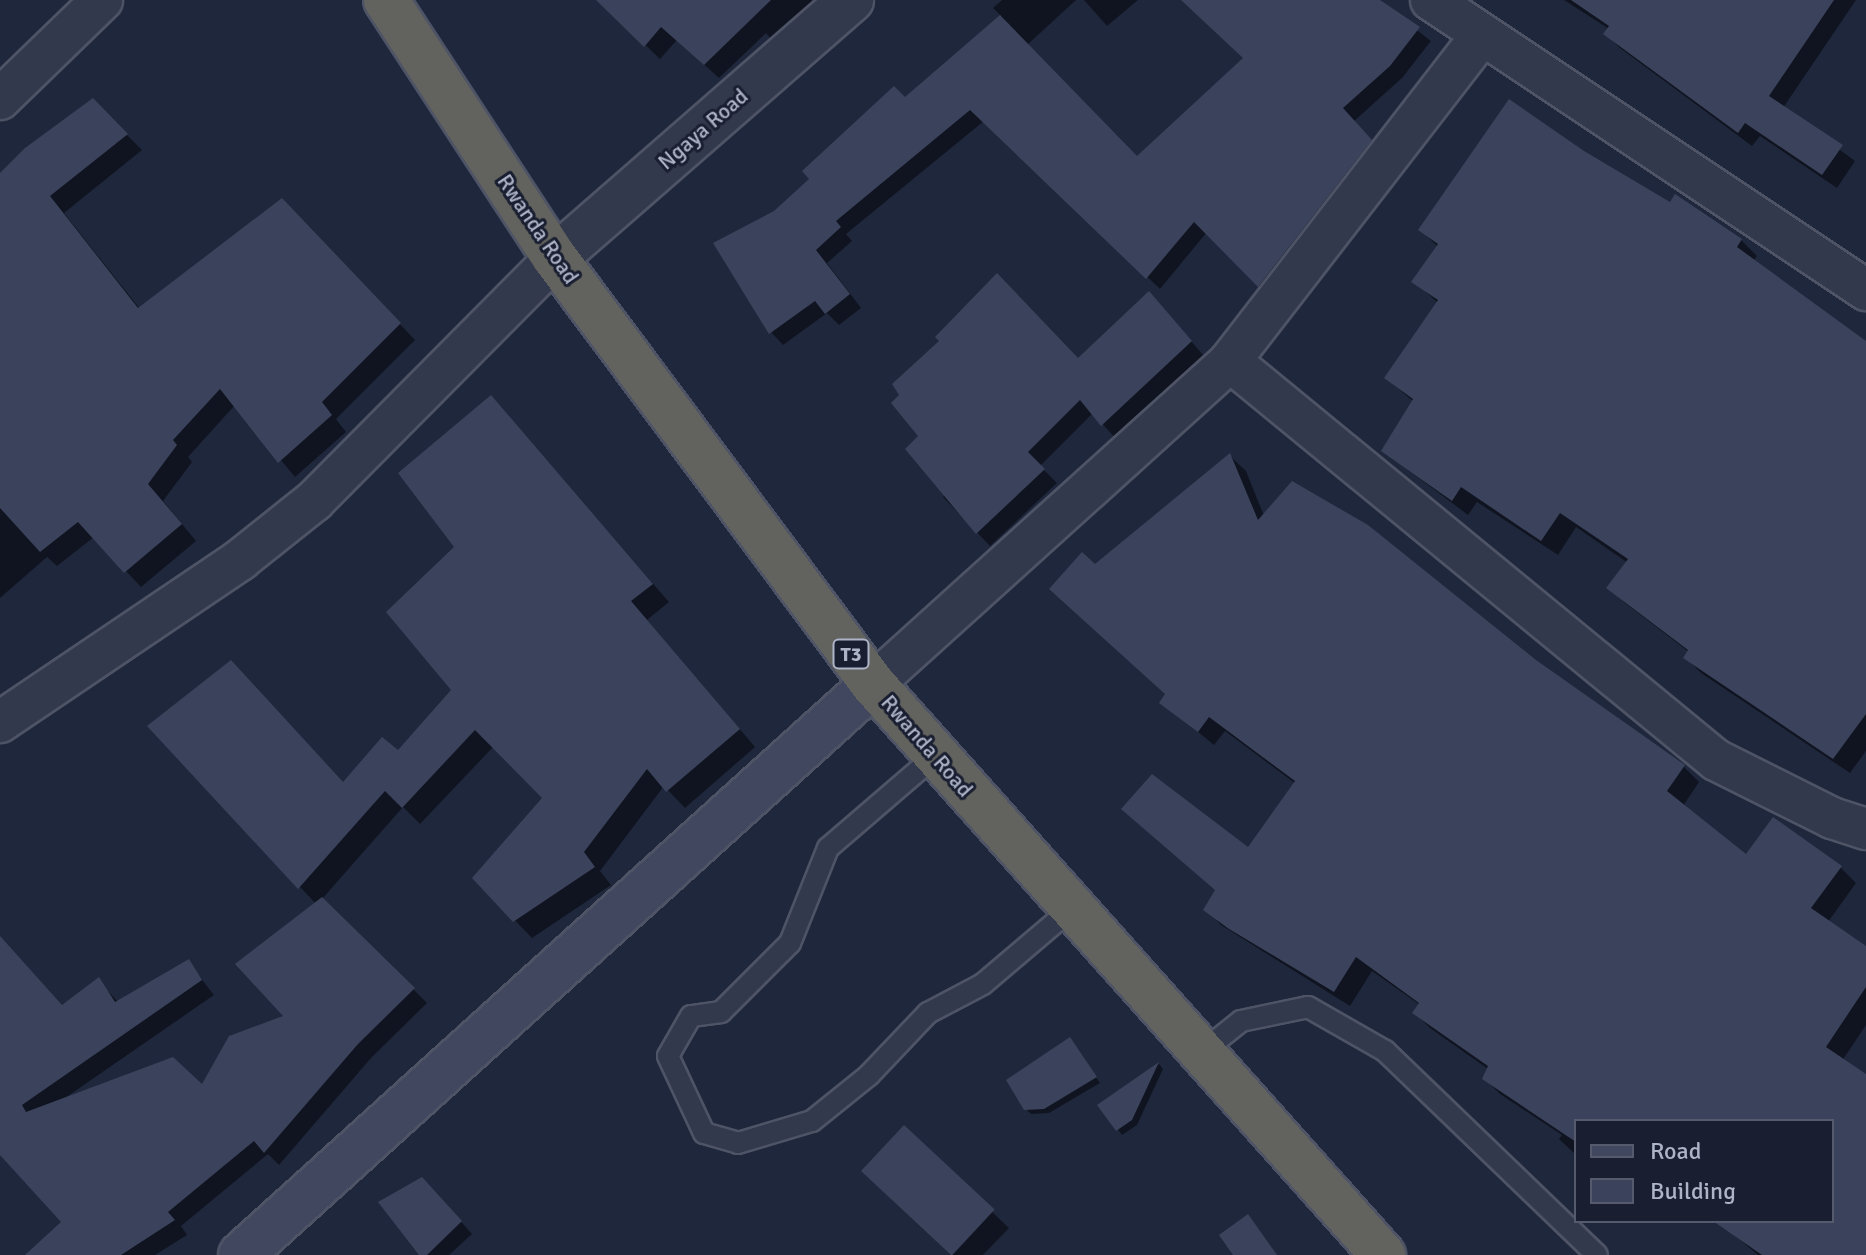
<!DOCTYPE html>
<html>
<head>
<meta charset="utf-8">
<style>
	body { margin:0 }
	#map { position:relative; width:1866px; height:1255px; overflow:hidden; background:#1f273c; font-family:Signika,sans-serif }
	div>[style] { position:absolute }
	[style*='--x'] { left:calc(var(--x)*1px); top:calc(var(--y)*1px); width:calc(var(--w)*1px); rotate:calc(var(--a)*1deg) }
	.shadow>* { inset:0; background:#0007 }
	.building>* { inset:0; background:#3b435c; transform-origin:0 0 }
	.roads { filter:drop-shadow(2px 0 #4e5466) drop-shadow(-2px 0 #4e5466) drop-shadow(0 2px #4e5466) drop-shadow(0 -2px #4e5466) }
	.service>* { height:20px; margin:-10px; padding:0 10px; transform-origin:10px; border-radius:10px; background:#33394c }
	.minor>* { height:40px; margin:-20px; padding:0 20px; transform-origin:20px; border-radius:20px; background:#33394c }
	.tertiary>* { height:44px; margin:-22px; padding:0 22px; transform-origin:22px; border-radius:22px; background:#33394c }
	.secondary>* { height:44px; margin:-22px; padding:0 22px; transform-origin:22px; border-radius:22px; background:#41475f }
	.trunk>* { height:44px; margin:-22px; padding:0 22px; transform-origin:22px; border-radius:22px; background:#62625e }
	span { translate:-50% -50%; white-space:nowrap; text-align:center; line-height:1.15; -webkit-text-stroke:6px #191f30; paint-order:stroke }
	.shield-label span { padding:2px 6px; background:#191f30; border:2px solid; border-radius:6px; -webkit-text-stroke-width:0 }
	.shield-label { font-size:20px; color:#aeb4c8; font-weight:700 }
	.street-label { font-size:22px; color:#aeb4c8 }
	.legend { position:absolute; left:1574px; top:1119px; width:260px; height:104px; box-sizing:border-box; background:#191f30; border:2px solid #555b6d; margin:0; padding:10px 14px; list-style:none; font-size:24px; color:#aeb4c8 }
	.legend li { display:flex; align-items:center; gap:16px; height:40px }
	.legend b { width:40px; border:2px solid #555b6d }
</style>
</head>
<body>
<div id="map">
	<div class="shadow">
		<div style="clip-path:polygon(598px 0,819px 0,772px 40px,766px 33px,719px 78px,677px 40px,660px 59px)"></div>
		<div style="clip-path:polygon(1002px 0,1076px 0,1027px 45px,1137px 159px,1245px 58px,1183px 0,1377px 0,1431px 41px,1402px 78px,1353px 122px,1383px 154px,1271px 298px,1207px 232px,1160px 289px,984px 121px,846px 234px,852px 241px,827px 263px,861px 308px,839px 325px,827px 313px,783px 345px,771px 332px,775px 212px,1001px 16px,993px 8px)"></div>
		<div style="clip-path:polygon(1084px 0,1138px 0,1107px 26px)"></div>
		<div style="clip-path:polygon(1564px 0,1856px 0,1783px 108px,1855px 161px,1837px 188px,1760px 136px,1752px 146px,1620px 48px,1606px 34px,1609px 29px)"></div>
		<div style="clip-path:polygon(93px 101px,142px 150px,64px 213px,140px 309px,298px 216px,415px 340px,336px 419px,346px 432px,295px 477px,235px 405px,188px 457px,192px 462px,163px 501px,196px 541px,141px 587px,94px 537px,57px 566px,47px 557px,0 598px,0 176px)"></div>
		<div style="clip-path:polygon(1583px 152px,1671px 205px,1676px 197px,1741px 240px,1757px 256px,1753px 261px,1866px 343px,1866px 751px,1850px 773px,1701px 673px,1685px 657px,1689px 652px,1625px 603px,1609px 588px,1628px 563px,1576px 527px,1558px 555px,1477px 502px,1468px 515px,1383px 451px,1414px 402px,1386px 378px,1438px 303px,1414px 281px,1438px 247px,1421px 230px)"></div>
		<div style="clip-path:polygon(1162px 307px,1203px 355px,1115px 438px,1093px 413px,1040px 466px,1057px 483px,990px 546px,943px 497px,1078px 361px)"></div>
		<div style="clip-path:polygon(491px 398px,669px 602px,647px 620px,755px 747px,685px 808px,664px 786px,600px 871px,611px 885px,532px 938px,474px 878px,544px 798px,494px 746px,420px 824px,403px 807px,322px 899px,427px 1003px,371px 1058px,279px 1165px,268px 1154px,181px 1226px,187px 1235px,155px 1255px,28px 1255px,64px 1222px,0 1146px,0 961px,62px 1007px,98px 980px,118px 1002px,188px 962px,214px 995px,65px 1098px,202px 1087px,286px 1017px,316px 904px,150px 726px,344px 784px,398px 753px,453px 690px,457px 547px)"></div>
		<div style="clip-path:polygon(1230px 456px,1246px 471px,1264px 516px,1534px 661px,1684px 767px,1699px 782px,1683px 806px,1747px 857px,1841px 868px,1856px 883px,1828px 922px,1866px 948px,1866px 1025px,1842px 1061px,1866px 1077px,1866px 1255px,1758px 1255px,1726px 1228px,1730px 1221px,1832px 1221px,1832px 1121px,1576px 1121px,1576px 1155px,1559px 1139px,1562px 1135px,1500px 1094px,1484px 1078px,1488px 1069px,1430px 1028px,1415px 1013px,1420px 1005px,1372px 971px,1350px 1006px,1221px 925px,1206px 909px,1296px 784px,1225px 731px,1214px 745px,1162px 702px,1167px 695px,1095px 566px)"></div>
		<div style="clip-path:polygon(1075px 1045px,1100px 1083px,1049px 1113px,1031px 1114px,1025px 1108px)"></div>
		<div style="clip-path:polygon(1159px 1064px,1163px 1069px,1137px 1125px,1122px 1135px,1100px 1105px)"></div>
		<div style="clip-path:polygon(879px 1187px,992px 1212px,1009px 1228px,983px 1255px,951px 1255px)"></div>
		<div style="clip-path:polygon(433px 1190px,472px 1234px,449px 1255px,422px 1255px)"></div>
	</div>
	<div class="building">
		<div style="clip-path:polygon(596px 0,771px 0,704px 65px,661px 27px,644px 47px)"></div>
		<div style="clip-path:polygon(1181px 0,1380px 0,1420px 27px,1390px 66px,1343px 108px,1372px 140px,1258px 287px,1194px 222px,1146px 279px,970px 110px,836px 221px,841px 227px,816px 250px,850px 294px,825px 314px,815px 301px,769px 334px,713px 243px,774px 211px,809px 179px,802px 171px,894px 86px,905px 97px,1000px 15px,1137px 156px,1243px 58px)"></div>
		<div style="clip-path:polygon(1571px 0,1834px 0,1769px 96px,1843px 145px,1822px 175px,1745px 123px,1738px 133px,1603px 34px,1609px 26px)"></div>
		<div style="clip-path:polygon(93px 98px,128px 134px,50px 196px,138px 308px,282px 198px,401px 323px,322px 402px,332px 415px,278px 463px,220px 389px,173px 440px,177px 445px,148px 484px,182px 524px,124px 573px,78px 522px,40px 552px,0 508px,0 173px,25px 148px)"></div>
		<div style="clip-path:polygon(1509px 99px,1584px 151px,1670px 202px,1675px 194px,1742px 239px,1737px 247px,1866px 341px,1866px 714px,1833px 759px,1683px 658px,1688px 650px,1606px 588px,1628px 559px,1560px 513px,1541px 541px,1461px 487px,1452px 501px,1381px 451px,1413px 399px,1384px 378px,1438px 300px,1411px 282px,1438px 244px,1418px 230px)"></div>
		<div style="clip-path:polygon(997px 273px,1078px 358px,1149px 291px,1192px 341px,1101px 426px,1080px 400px,1028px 452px,1045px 469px,976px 534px,905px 449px,918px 436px,891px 403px,899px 395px,892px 384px,939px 341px,935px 337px)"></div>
		<div style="clip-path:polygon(491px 395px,653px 584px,631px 601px,740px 729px,666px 792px,647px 769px,584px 852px,595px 867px,513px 922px,472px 878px,542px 798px,475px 730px,402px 808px,385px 791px,298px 889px,147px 726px,231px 660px,343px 782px,382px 737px,398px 750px,451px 690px,386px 612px,454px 547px,398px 473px)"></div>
		<div style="clip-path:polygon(1230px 453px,1258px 520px,1292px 481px,1368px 525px,1536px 660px,1685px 765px,1667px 791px,1746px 854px,1773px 817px,1842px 866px,1811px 908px,1866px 946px,1866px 987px,1826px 1047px,1866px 1074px,1866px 1255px,1762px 1255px,1713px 1221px,1832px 1221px,1832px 1121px,1576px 1121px,1576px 1142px,1482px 1079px,1488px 1066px,1412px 1013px,1419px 1003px,1356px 957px,1334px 992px,1229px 929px,1203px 910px,1215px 890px,1121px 809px,1152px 774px,1248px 847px,1295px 781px,1209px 717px,1198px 732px,1159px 703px,1165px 694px,1049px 589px,1082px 552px,1095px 564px)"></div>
		<div style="clip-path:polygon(322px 897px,415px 988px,358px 1044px,264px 1153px,254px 1141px,168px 1212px,175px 1220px,121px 1255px,25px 1255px,61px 1222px,0 1155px,0 936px,62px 1005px,99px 977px,115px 1002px,189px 959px,202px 980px,22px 1105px,26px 1112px,173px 1057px,202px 1084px,229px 1036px,283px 1016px,235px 964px)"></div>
		<div style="clip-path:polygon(1070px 1037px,1097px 1077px,1044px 1109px,1024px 1110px,1006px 1080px)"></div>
		<div style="clip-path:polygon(1159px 1062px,1132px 1120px,1116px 1131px,1097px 1105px)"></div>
		<div style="left:904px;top:1125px;width:124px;height:63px;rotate:43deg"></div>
		<div style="clip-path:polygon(422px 1177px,462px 1221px,427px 1255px,419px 1255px,378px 1202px)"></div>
		<div style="clip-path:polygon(1248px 1214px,1277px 1255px,1233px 1255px,1219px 1235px)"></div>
	</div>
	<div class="roads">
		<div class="service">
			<div style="--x:935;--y:756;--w:141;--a:139.3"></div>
			<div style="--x:828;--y:848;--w:102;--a:111.8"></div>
			<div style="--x:790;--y:943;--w:98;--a:135"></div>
			<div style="--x:721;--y:1012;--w:30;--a:172"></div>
			<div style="--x:691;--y:1016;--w:46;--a:119.9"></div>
			<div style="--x:668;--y:1056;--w:85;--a:64.9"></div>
			<div style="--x:704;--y:1133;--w:35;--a:16"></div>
			<div style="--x:738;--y:1143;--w:77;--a:-16.6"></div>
			<div style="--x:812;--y:1121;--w:73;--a:-38.9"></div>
			<div style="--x:869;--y:1075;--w:86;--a:-46.4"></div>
			<div style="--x:928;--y:1013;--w:62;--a:-27.8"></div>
			<div style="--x:983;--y:984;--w:116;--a:-40.4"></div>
			<div style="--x:1201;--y:1053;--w:51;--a:-38.7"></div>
			<div style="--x:1241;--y:1021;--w:68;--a:-11.8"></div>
			<div style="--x:1308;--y:1007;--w:89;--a:29.7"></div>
			<div style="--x:1385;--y:1051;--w:294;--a:43.9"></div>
		</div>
		<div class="minor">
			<div style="--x:1431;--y:0;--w:523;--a:33.69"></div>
			<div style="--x:0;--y:99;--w:142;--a:-44.1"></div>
			<div style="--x:1230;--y:361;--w:629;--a:39.39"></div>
			<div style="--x:1716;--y:760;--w:130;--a:26.6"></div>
			<div style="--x:1832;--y:818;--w:36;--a:18"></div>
			<div style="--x:873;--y:684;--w:481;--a:-42.1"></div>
			<div style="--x:1230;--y:361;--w:412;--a:-52.3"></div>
			<div style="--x:0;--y:722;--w:290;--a:-34"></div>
			<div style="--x:240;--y:560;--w:95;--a:-38.6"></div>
			<div style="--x:314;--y:501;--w:342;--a:-45.2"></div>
		</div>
		<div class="tertiary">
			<div style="--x:555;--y:258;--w:393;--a:-41.1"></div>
		</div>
		<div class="secondary">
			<div style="--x:241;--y:1255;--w:852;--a:-42.1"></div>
		</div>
		<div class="trunk">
			<div style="--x:386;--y:0;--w:308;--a:56.8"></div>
			<div style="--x:555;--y:258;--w:532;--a:53.26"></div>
			<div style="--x:873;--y:684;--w:766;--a:48.23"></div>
		</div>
	</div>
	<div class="shield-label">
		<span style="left:851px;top:654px">T3</span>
	</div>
	<div class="street-label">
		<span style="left:703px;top:129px;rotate:-41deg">Ngaya Road</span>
		<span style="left:538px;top:229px;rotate:56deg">Rwanda Road</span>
		<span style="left:927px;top:746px;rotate:49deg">Rwanda Road</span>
	</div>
	<ul class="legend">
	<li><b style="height:10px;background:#41475f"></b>Road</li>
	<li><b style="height:22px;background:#3b435c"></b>Building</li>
	</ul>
</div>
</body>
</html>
